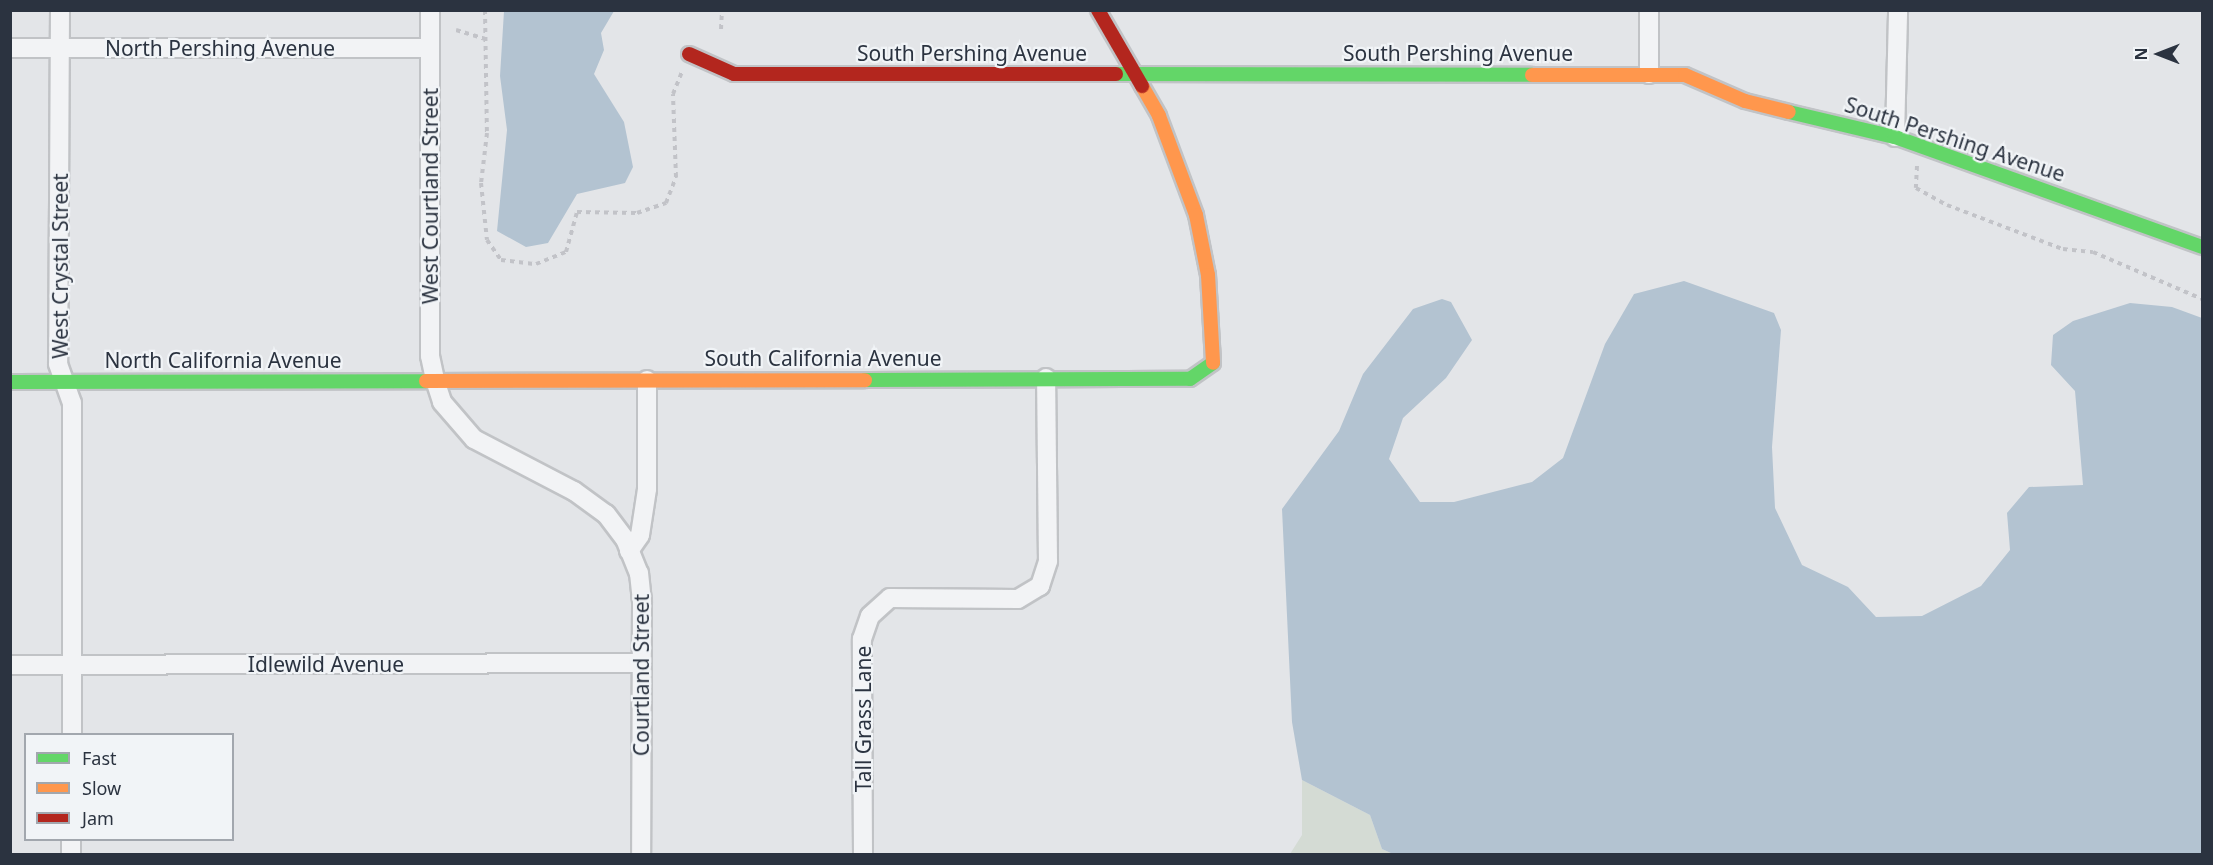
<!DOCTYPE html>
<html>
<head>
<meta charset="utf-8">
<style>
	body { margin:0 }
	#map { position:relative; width:2213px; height:865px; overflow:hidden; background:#e3e5e8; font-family:"Noto Sans",sans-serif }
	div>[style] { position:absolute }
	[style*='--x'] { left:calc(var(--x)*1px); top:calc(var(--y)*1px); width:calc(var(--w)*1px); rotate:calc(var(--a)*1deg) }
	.green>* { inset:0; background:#d4dbd4 }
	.water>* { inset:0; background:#b3c3d1 }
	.path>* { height:4px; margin-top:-2px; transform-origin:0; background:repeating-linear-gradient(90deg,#c2c3c8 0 4.5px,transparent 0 9px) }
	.roads { filter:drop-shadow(2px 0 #c1c3c6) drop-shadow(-2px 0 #c1c3c6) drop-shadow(0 2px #c1c3c6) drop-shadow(0 -2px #c1c3c6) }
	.street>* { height:18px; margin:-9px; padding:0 9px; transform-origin:9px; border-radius:9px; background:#f2f3f5 }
	.fast>* { height:14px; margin:-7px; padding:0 7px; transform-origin:7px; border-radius:7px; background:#63d668 }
	.slow>* { height:14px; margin:-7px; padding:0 7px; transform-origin:7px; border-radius:7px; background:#ff974d }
	.jam>* { height:14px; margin:-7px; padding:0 7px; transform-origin:7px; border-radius:7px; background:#b3261e }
	span { translate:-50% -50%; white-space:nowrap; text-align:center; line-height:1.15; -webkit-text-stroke:4.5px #f1f4f7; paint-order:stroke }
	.street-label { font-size:21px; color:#2b3340 }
	.frame { position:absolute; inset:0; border:12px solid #2b3340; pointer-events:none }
	.legend { position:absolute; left:24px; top:733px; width:210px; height:108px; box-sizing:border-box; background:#f1f4f7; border:2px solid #a2a7ae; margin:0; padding:8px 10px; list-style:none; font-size:18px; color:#2b3340 }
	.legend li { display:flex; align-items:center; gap:12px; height:30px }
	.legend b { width:30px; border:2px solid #a2a7ae }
	.north { position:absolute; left:2129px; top:24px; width:60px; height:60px; -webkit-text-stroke:4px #f1f4f7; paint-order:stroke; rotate:270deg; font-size:16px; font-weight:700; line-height:24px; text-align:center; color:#2b3340 }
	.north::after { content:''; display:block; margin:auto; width:21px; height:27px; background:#2b3340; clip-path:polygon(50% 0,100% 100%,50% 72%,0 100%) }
</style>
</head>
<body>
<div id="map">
	<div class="green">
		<div style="clip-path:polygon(1302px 780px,1370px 815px,1382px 849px,1393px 854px,1290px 854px,1302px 835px)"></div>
	</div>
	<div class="water">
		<div style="clip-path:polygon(504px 11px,614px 11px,601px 33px,604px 50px,594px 74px,624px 122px,633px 167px,625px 183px,577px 194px,548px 243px,526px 247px,497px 231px,507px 130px,500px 76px)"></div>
		<div style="clip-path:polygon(1684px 281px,1774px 313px,1781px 330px,1772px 447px,1775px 508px,1802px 565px,1848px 587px,1876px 617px,1922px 616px,1981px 586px,2010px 550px,2007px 513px,2029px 487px,2083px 485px,2075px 391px,2051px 365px,2053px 335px,2073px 321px,2130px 303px,2172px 307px,2202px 318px,2201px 854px,1393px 854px,1382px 849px,1370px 815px,1302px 780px,1292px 722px,1282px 509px,1339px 431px,1363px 374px,1413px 309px,1442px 299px,1451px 302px,1472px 340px,1446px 378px,1403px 418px,1389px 459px,1420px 502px,1454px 502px,1532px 482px,1563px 458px,1605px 344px,1634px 294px)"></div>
	</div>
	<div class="path">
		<div style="--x:485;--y:10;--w:123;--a:89.1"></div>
		<div style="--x:487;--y:133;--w:50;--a:96.8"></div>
		<div style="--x:481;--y:183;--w:57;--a:84"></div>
		<div style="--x:487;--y:240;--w:24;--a:55"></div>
		<div style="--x:501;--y:260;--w:35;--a:7"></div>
		<div style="--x:536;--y:264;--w:32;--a:-22"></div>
		<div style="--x:566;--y:252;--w:41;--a:-74.6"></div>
		<div style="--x:577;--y:212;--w:60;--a:1"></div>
		<div style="--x:637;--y:213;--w:31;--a:-19"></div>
		<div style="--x:666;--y:203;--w:28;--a:-69"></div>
		<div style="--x:676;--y:177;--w:83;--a:-92.1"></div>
		<div style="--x:673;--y:94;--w:24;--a:-68"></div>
		<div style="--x:721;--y:29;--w:19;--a:-87"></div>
		<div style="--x:456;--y:30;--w:30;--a:17"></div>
		<div style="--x:1917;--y:166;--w:22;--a:93"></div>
		<div style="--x:1916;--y:188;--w:35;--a:29"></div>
		<div style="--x:1947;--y:205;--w:124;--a:20.8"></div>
		<div style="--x:2063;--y:249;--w:30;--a:6"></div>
		<div style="--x:2093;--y:252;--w:119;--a:23.3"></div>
	</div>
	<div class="roads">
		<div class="street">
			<div style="--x:60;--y:10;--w:354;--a:90.3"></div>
			<div style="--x:58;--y:364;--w:41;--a:70.3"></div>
			<div style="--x:72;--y:403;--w:331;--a:90"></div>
			<div style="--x:430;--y:10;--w:346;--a:90"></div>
			<div style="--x:430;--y:356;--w:25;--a:78"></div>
			<div style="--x:435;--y:380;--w:23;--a:72"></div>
			<div style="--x:442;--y:402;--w:49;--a:49.1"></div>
			<div style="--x:474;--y:439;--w:113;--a:27.5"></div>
			<div style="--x:574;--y:491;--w:39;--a:36"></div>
			<div style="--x:606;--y:514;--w:31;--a:53"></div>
			<div style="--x:625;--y:539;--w:37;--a:68"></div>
			<div style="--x:639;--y:573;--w:30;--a:84"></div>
			<div style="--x:642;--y:603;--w:251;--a:90.2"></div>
			<div style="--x:10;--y:48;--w:420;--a:0"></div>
			<div style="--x:1649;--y:74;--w:64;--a:-90"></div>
			<div style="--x:1895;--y:137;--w:127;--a:-88.6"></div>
			<div style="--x:629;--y:551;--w:19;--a:-55"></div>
			<div style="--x:640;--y:535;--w:47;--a:-81.3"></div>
			<div style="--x:647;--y:489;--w:109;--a:-90"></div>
			<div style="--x:10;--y:665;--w:632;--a:-0.18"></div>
			<div style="--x:71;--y:854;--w:14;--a:-90"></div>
			<div style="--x:863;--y:854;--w:215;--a:-90.3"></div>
			<div style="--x:862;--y:639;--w:24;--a:-71"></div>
			<div style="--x:870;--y:616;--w:27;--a:-42"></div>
			<div style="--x:890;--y:598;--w:128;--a:0.4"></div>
			<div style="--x:1018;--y:599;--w:26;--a:-31"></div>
			<div style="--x:1040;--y:586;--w:26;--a:-72"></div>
			<div style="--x:1048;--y:561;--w:183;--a:-90.6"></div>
		</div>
		<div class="fast">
			<div style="--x:1116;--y:74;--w:416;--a:0.1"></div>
			<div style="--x:1789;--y:112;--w:109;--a:13.3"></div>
			<div style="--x:1895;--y:137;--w:326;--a:19.7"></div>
			<div style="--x:865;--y:380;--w:325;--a:-0.2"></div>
			<div style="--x:1190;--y:379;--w:28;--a:-35"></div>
			<div style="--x:10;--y:382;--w:416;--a:-0.1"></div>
		</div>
		<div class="slow">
			<div style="--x:1532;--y:75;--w:153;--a:0"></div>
			<div style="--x:1685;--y:75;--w:65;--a:23.4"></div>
			<div style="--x:1745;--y:101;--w:45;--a:14"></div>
			<div style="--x:1142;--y:86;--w:34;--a:60"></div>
			<div style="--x:1159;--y:116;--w:106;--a:69.5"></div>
			<div style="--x:1196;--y:215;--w:61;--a:78.7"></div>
			<div style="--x:1208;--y:275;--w:88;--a:86.7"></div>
			<div style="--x:426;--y:381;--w:439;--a:-0.1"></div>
		</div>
		<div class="jam">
			<div style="--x:1098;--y:10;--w:88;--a:59.9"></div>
			<div style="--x:689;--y:54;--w:49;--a:24"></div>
			<div style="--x:734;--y:74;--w:382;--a:0"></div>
		</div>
	</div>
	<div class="street-label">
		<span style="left:220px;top:48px">North Pershing Avenue</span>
		<span style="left:972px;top:53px">South Pershing Avenue</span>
		<span style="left:1458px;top:53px">South Pershing Avenue</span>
		<span style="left:1955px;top:139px;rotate:18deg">South Pershing Avenue</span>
		<span style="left:430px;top:196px;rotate:-90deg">West Courtland Street</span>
		<span style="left:60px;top:266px;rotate:-90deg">West Crystal Street</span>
		<span style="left:823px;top:358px">South California Avenue</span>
		<span style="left:223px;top:360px">North California Avenue</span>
		<span style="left:326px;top:664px">Idlewild Avenue</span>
		<span style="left:641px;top:675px;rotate:-90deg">Courtland Street</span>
		<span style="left:863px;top:719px;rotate:-90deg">Tall Grass Lane</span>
	</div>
	<div class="frame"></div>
	<ul class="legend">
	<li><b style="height:8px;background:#63d668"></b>Fast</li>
	<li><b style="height:8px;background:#ff974d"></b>Slow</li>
	<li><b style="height:8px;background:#b3261e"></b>Jam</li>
	</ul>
	<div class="north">N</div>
</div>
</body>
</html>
